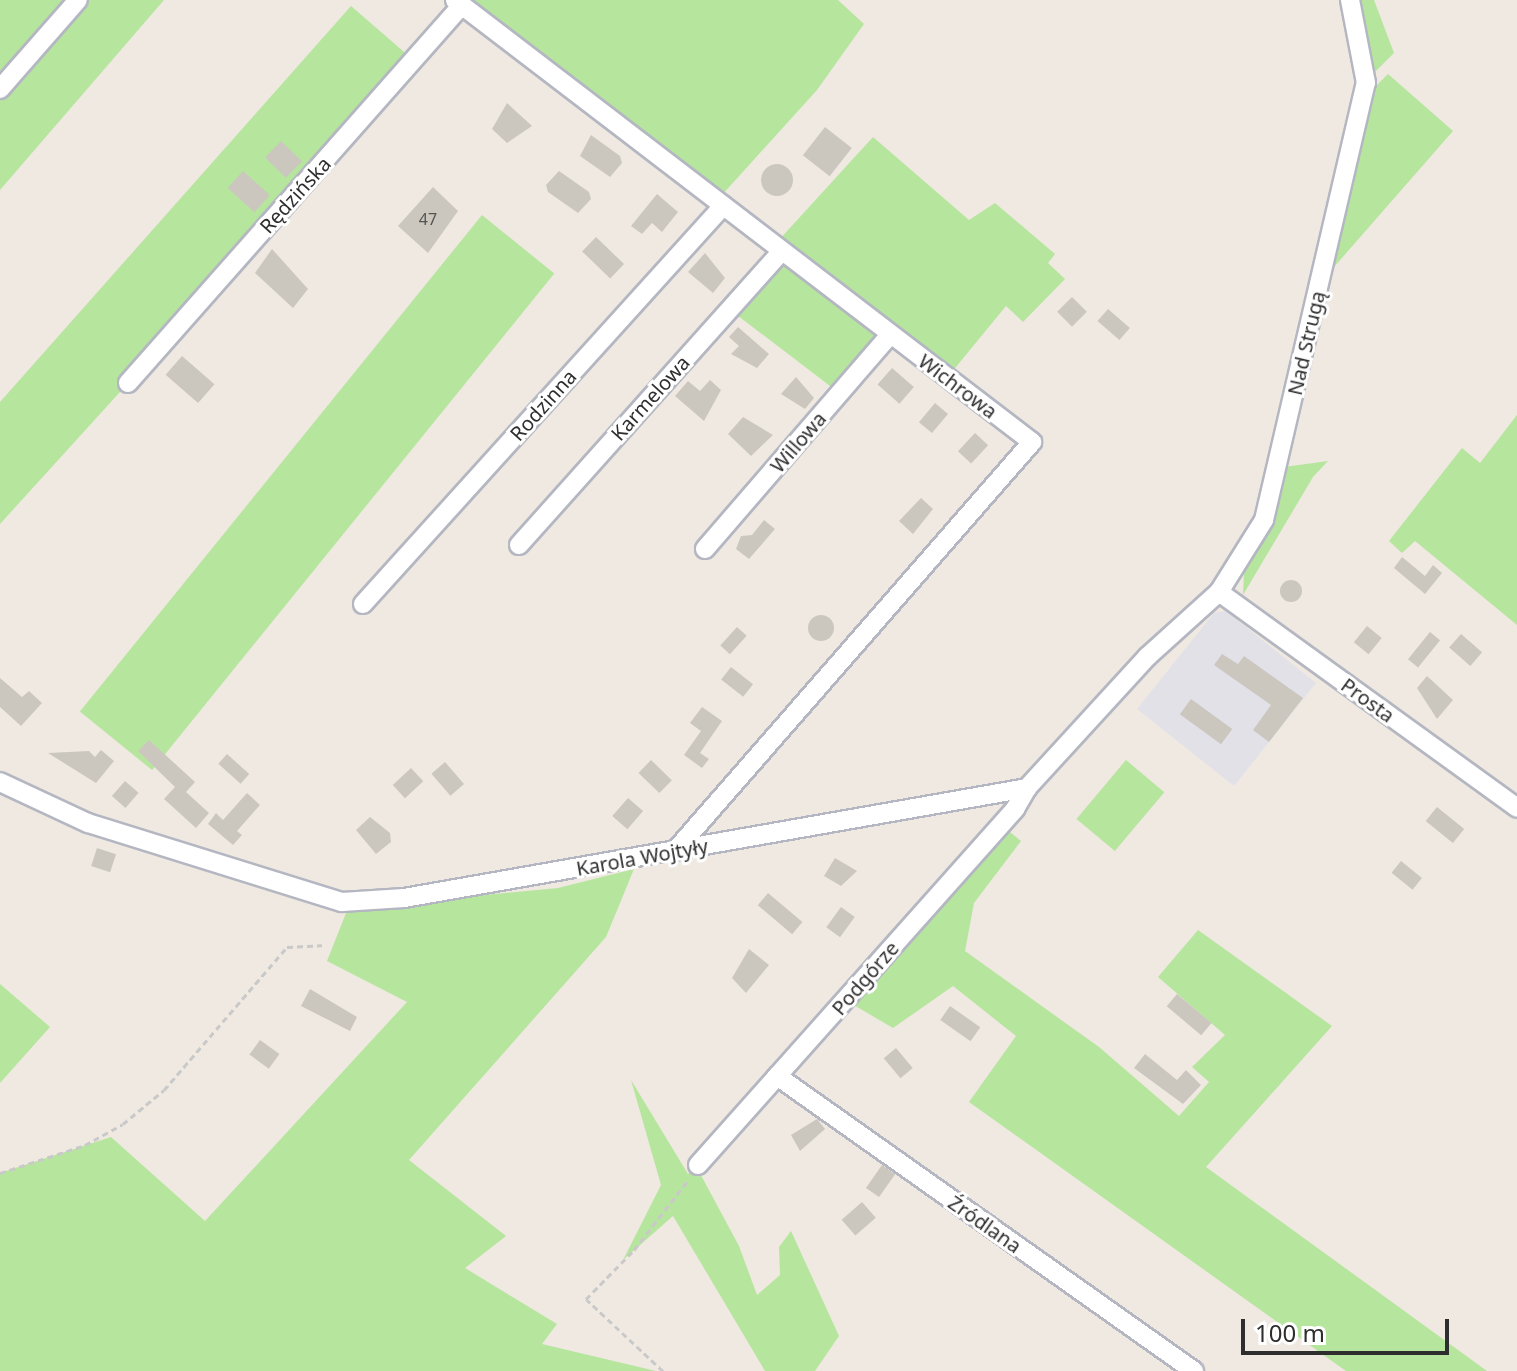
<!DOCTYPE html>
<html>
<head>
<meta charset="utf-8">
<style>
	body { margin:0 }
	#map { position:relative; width:1517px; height:1371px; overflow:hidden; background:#efe9e1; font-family:"Noto Sans",sans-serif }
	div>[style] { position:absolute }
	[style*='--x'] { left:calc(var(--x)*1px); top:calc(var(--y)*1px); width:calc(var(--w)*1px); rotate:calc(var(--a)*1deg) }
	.industrial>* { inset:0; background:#e3e1e8 }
	.green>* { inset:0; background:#b6e59e; transform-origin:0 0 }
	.building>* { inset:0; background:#cbc7bf; transform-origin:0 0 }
	.round { border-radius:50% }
	.path>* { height:3px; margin-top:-1.5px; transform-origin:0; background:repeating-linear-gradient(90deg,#c9c9c9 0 6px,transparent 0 10px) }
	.roads { filter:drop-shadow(2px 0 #b4b7c1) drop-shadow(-2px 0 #b4b7c1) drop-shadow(0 2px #b4b7c1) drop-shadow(0 -2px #b4b7c1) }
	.minor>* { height:18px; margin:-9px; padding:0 9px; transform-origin:9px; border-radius:9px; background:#fff }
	span { translate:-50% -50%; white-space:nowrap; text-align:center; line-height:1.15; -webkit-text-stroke:6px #fff; paint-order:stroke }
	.number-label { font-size:16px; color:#555452 }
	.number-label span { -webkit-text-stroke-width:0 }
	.street-label { font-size:20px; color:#2e2e2e }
	.scale { position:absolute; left:1241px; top:1319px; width:208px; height:36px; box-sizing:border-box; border:4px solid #2e2e2e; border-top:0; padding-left:10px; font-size:24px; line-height:28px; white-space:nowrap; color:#2e2e2e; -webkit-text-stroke:6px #fff; paint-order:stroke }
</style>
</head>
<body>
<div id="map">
	<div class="industrial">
		<div style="clip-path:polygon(1226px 611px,1316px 683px,1234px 786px,1137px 709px,1214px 613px)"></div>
	</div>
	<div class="green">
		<div style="clip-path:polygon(0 0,164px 0,0 190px)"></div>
		<div style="clip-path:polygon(468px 0,838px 0,864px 24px,817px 90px,721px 196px)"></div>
		<div style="clip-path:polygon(1359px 0,1374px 0,1394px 53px,1373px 74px)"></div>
		<div style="clip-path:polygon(351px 6px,418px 64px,0 524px,0 402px)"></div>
		<div style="clip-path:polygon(1388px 74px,1453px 131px,1334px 267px,1372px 90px)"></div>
		<div style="clip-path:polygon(873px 137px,969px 220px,995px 203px,1055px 254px,1048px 263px,1065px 279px,1023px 322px,1006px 306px,951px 373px,778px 241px)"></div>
		<div style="left:482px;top:215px;width:93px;height:639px;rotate:39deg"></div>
		<div style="clip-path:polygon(780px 260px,874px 328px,878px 337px,834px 389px,733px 312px)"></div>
		<div style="clip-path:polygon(1517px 415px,1517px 625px,1415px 541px,1402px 553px,1389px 541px,1462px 448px,1480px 463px)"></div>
		<div style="clip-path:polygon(1328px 461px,1313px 477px,1243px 595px,1244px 572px,1266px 530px,1284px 467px)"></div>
		<div style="left:1126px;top:760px;width:50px;height:77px;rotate:40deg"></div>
		<div style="clip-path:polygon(1005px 828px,1021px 841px,974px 903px,965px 951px,1099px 1047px,1179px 1116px,1209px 1082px,1192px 1067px,1225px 1035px,1158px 977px,1198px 930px,1332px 1026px,1206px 1167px,1487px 1371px,1346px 1371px,969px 1102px,1016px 1036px,953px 986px,893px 1028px,852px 1004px)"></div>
		<div style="clip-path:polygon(634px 869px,606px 937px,409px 1160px,506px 1236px,465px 1268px,557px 1324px,542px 1344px,656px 1371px,0 1371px,0 1173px,111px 1137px,205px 1221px,407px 1002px,327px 961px,348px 908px,558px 888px)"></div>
		<div style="clip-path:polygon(0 984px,50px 1027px,0 1083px)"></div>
		<div style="clip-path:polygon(631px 1080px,688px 1174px,696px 1166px,739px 1246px,757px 1295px,780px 1275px,779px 1247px,791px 1231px,839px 1336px,815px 1371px,765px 1371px,673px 1216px,623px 1260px,661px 1185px)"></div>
	</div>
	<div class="building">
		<div style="clip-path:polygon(507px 103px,532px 126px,507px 143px,492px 129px)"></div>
		<div style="left:825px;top:127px;width:34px;height:36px;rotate:38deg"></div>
		<div style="clip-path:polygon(591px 135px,620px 156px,622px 163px,610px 177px,580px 156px)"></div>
		<div style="left:281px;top:141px;width:29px;height:23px;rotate:44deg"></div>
		<div class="round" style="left:761px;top:164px;width:32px;height:32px"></div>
		<div style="left:243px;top:171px;width:36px;height:23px;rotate:42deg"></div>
		<div style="clip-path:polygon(559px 171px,589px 192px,591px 199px,578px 213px,548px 192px,546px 185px)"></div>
		<div style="clip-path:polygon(433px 187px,458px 211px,428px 253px,398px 226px)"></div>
		<div style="clip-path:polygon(657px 194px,678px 212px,662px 232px,652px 223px,642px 234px,631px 226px)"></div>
		<div style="left:596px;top:237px;width:39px;height:20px;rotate:44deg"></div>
		<div style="clip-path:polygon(272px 249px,308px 289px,293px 308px,255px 273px)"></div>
		<div style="clip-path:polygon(705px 253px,725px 278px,713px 293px,688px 272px)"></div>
		<div style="left:1072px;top:297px;width:21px;height:21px;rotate:45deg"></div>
		<div style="left:1108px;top:309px;width:29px;height:16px;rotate:41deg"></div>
		<div style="clip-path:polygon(738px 327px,769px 354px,757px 368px,731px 354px,739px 346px,729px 337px)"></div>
		<div style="left:182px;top:356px;width:43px;height:25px;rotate:41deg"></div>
		<div style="left:892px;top:368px;width:29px;height:22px;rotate:41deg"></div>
		<div style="clip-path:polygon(796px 377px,814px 398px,805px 409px,781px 394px)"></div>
		<div style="clip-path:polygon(710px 380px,721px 390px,704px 421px,675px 396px,688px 381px,700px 391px)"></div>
		<div style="left:935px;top:403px;width:17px;height:25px;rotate:40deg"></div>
		<div style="clip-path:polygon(743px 417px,773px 435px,751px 456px,728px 434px)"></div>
		<div style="left:975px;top:433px;width:18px;height:25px;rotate:43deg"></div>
		<div style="clip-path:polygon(921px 498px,933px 509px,913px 534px,899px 521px)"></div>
		<div style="clip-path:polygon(764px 520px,775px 529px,749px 559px,736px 549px,741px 536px,752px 535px)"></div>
		<div style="clip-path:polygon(1402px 557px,1425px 576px,1433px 565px,1442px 573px,1425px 594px,1394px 568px)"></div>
		<div class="round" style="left:1280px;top:580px;width:22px;height:22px"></div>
		<div class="round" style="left:808px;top:615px;width:26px;height:26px"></div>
		<div style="left:1367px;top:626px;width:19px;height:21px;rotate:39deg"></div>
		<div style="left:737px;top:627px;width:13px;height:25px;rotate:42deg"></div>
		<div style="left:1430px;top:632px;width:13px;height:35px;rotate:39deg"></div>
		<div style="left:1461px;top:634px;width:28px;height:18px;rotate:41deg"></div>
		<div style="clip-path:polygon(1222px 654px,1238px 664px,1244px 656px,1303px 698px,1269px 742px,1253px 730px,1271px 705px,1214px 665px)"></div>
		<div style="left:731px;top:667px;width:28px;height:16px;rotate:38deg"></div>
		<div style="clip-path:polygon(1427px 676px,1453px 700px,1437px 719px,1417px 688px)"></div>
		<div style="clip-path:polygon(0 678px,22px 697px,29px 691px,42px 703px,21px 726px,0 707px)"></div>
		<div style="left:1191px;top:699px;width:51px;height:19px;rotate:36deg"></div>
		<div style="clip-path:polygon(702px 707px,722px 721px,700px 753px,709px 759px,702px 768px,684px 755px,701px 731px,690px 723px)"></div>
		<div style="clip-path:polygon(149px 740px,195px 782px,186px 792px,209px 813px,196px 828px,164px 799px,175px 787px,138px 751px)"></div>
		<div style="clip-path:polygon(101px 750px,114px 761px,96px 783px,48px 753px,89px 751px,95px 757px)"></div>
		<div style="left:227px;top:754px;width:30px;height:13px;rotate:42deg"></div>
		<div style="left:651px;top:760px;width:29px;height:18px;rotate:44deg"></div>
		<div style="left:445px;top:762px;width:29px;height:18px;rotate:49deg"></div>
		<div style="left:411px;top:768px;width:18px;height:25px;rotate:47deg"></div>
		<div style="left:125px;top:781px;width:18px;height:20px;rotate:41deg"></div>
		<div style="clip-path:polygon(247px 793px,260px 805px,237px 831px,242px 835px,233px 845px,208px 824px,216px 813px,223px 820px)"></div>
		<div style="left:628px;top:798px;width:20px;height:24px;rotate:41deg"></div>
		<div style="left:1437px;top:807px;width:35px;height:18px;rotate:39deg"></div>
		<div style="clip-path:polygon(370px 817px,390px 833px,391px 842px,376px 854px,356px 830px)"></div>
		<div style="left:97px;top:848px;width:20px;height:19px;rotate:18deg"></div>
		<div style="clip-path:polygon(835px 858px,857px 871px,841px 886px,824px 876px)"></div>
		<div style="left:1401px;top:861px;width:27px;height:15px;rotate:39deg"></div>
		<div style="left:768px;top:893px;width:45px;height:16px;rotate:40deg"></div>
		<div style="left:841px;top:907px;width:17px;height:25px;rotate:36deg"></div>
		<div style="clip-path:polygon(749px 949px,769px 965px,746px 993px,732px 978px)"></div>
		<div style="clip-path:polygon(310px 989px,357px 1017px,350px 1031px,301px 1006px)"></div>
		<div style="left:1177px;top:994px;width:45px;height:16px;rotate:40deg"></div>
		<div style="left:950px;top:1006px;width:37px;height:17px;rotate:35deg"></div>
		<div style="left:260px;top:1040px;width:24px;height:18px;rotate:36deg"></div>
		<div style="left:896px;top:1048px;width:26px;height:16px;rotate:50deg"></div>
		<div style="clip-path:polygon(1145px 1054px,1177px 1080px,1186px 1070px,1201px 1085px,1183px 1104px,1134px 1068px)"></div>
		<div style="clip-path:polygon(817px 1119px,825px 1129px,800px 1151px,791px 1135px)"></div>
		<div style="left:882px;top:1165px;width:16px;height:28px;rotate:35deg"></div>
		<div style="left:862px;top:1202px;width:21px;height:27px;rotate:49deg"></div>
	</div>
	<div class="path">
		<div style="--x:0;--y:1173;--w:89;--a:-18.2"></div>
		<div style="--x:85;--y:1145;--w:43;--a:-28.9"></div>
		<div style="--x:123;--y:1124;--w:53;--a:-39.7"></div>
		<div style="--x:164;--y:1090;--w:189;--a:-49.3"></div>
		<div style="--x:287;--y:947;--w:35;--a:-3"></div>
		<div style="--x:663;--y:1371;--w:105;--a:-136.9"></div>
		<div style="--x:586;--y:1299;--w:69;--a:-45.6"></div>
		<div style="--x:634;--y:1250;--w:90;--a:-52.2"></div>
	</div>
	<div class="roads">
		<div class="minor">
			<div style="--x:455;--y:0;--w:727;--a:37.45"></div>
			<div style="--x:1032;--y:442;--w:543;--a:131.12"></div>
			<div style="--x:0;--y:89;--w:118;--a:-48.8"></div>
			<div style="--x:128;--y:383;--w:504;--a:-48.54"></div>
			<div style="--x:519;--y:545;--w:394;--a:-48.2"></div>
			<div style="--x:705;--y:549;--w:283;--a:-49.2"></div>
			<div style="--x:1219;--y:592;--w:368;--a:35.9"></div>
			<div style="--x:363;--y:604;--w:537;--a:-47.87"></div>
			<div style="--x:0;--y:782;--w:97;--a:25"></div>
			<div style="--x:88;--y:823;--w:266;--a:17.3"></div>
			<div style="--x:342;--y:902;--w:62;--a:-3.7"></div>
			<div style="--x:404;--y:898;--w:633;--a:-10.01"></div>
			<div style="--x:1027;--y:788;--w:178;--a:-47.5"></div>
			<div style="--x:1147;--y:657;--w:97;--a:-42.1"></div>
			<div style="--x:1219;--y:592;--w:85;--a:-58"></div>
			<div style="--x:1264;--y:520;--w:449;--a:-76.9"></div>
			<div style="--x:1366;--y:83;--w:85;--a:-100.9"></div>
			<div style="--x:777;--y:1076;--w:511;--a:35.28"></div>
			<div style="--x:698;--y:1165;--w:477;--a:-48.3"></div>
			<div style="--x:1015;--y:809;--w:24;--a:-60"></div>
		</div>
	</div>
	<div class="number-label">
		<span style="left:428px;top:219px">47</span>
	</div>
	<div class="street-label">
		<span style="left:295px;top:195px;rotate:-48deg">Rędzińska</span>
		<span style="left:1306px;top:343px;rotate:-77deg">Nad Strugą</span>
		<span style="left:958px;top:386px;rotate:37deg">Wichrowa</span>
		<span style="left:650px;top:398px;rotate:-48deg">Karmelowa</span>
		<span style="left:543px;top:405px;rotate:-48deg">Rodzinna</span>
		<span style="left:798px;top:442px;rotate:-49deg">Willowa</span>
		<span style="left:1368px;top:700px;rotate:36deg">Prosta</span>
		<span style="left:642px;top:857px;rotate:-10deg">Karola Wojtyły</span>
		<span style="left:865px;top:978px;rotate:-49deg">Podgórze</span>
		<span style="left:985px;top:1224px;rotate:35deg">Źródlana</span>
	</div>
	<div class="scale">100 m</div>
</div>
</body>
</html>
